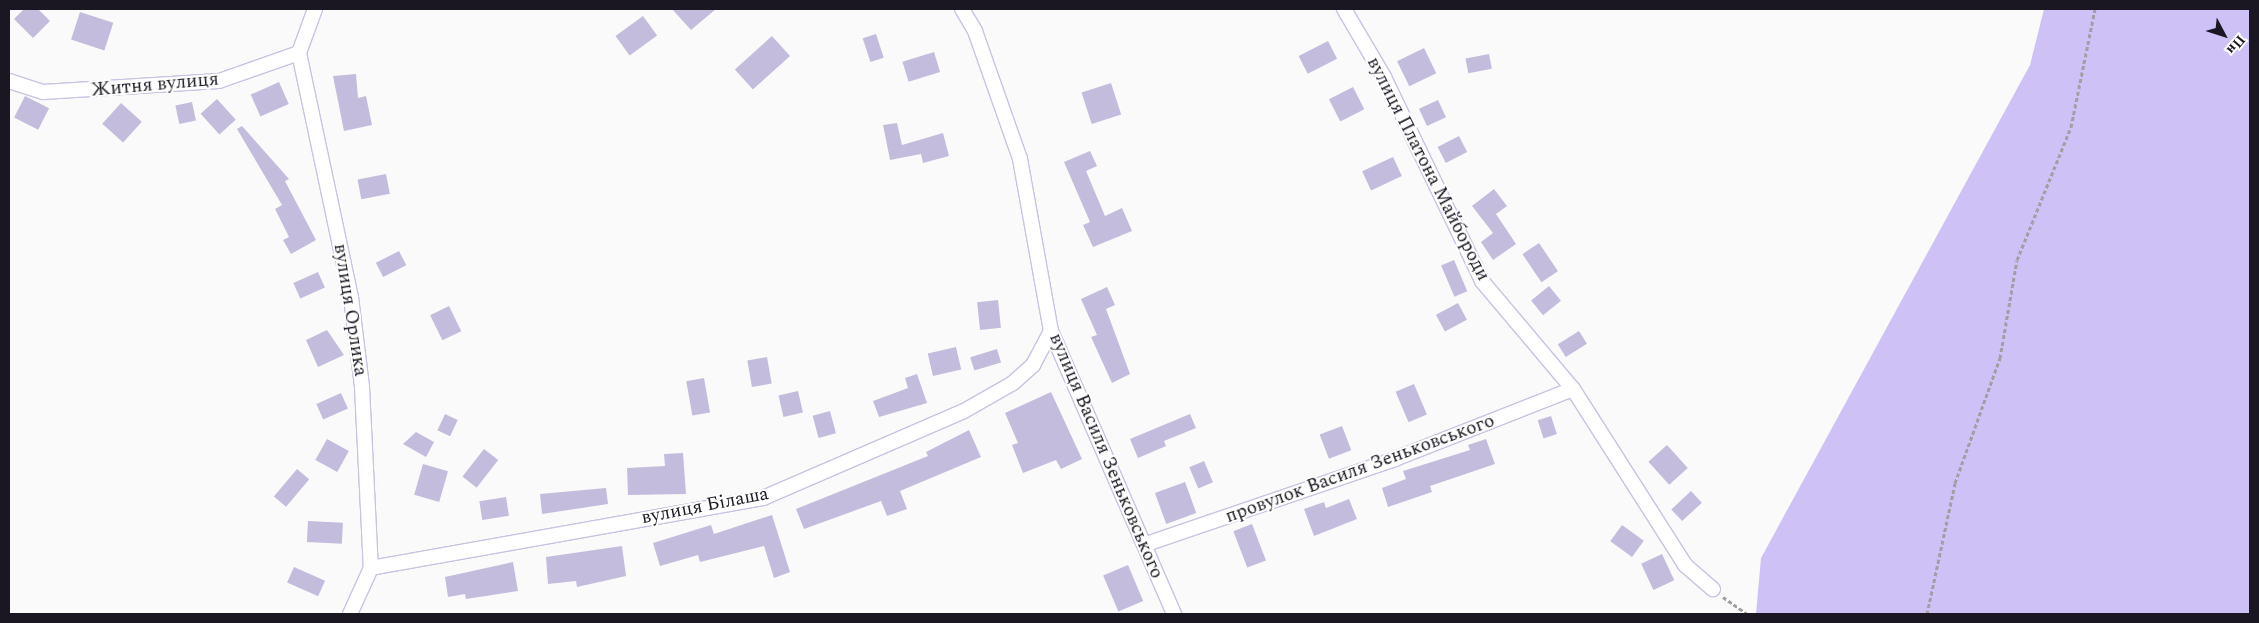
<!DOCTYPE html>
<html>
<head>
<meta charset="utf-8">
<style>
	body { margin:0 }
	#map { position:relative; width:2259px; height:623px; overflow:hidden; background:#fafafa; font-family:Spectral,serif }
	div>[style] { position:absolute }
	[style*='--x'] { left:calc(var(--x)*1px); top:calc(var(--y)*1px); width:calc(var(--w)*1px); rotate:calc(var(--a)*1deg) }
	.green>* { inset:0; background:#cec1f5 }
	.building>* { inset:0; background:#c4bcdc; transform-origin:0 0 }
	.path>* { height:3px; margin-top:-1.5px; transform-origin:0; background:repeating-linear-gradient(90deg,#a19fa4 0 4px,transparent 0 6.5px) }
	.roads { filter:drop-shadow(1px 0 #cac2e2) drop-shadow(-1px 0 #cac2e2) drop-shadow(0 1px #cac2e2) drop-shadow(0 -1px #cac2e2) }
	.street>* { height:14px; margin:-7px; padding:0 7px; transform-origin:7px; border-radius:7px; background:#fff }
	span { translate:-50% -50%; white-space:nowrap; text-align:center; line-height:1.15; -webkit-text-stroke:4px #fff; paint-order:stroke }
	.street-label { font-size:19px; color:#1a1723 }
	.frame { position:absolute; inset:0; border:10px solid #1a1723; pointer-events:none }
	.north { position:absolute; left:2199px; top:10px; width:50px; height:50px; -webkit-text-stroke:4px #fff; paint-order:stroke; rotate:130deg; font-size:14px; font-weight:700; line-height:20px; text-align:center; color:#1a1723 }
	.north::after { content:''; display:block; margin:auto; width:18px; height:22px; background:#1a1723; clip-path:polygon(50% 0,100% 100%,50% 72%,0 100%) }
</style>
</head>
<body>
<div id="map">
	<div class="green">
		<div style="clip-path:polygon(2044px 9px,2250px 9px,2250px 614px,1756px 614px,1761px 558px,2030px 65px)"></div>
	</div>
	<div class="building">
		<div style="clip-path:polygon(24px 9px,38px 9px,50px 21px,33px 38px,14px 19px)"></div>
		<div style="clip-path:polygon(672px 9px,716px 9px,691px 30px)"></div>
		<div style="left:80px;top:12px;width:35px;height:29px;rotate:18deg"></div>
		<div style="left:643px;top:16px;width:24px;height:34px;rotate:54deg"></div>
		<div style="left:876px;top:34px;width:25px;height:14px;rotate:72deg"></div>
		<div style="left:772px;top:36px;width:27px;height:50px;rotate:48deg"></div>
		<div style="left:1328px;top:41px;width:20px;height:33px;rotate:63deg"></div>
		<div style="left:1424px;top:48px;width:28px;height:30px;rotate:64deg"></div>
		<div style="left:934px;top:52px;width:21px;height:33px;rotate:73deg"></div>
		<div style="left:1489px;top:54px;width:15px;height:24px;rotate:79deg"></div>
		<div style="clip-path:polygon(356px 74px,358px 98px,366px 96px,372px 125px,344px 131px,333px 76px)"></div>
		<div style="left:279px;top:82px;width:24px;height:31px;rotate:66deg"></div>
		<div style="left:1111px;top:83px;width:33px;height:31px;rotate:72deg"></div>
		<div style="left:1353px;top:87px;width:25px;height:27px;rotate:63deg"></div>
		<div style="left:25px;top:96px;width:27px;height:24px;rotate:27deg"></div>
		<div style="left:217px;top:99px;width:28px;height:22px;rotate:48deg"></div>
		<div style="left:1438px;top:100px;width:19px;height:21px;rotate:65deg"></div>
		<div style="left:192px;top:102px;width:19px;height:17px;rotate:78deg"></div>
		<div style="left:121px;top:103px;width:28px;height:28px;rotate:42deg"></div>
		<div style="clip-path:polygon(897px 123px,902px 145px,943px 133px,949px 156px,923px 163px,921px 154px,890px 160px,883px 125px)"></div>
		<div style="clip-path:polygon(242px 126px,289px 179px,285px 181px,316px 240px,291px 254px,283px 240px,289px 237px,275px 209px,282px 205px,237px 129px)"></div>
		<div style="left:1459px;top:136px;width:18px;height:24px;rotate:63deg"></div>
		<div style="clip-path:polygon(1090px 151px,1097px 166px,1086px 171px,1105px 216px,1122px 208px,1132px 231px,1093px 247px,1083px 225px,1090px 222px,1064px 162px)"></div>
		<div style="left:1393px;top:157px;width:21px;height:34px;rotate:65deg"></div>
		<div style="left:386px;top:174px;width:20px;height:29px;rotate:79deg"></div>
		<div style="clip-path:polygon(1494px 189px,1507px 206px,1496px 214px,1516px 244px,1493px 260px,1481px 242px,1493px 233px,1472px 206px)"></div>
		<div style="left:1539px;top:243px;width:34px;height:20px;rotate:56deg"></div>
		<div style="left:399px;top:251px;width:16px;height:26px;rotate:63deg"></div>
		<div style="left:1454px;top:260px;width:34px;height:14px;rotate:67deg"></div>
		<div style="left:318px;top:272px;width:17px;height:27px;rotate:66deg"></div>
		<div style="left:1549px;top:286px;width:19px;height:23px;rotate:51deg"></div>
		<div style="clip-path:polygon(1107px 287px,1115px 305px,1106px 309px,1130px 374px,1112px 383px,1091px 337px,1097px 335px,1081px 299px)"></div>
		<div style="left:998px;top:300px;width:28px;height:21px;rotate:84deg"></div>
		<div style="left:1458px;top:303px;width:19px;height:25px;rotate:62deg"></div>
		<div style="left:449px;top:306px;width:28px;height:21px;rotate:64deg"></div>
		<div style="clip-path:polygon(327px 330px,344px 355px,318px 367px,306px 340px)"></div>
		<div style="left:1579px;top:331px;width:15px;height:25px;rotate:58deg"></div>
		<div style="left:956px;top:347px;width:23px;height:29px;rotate:77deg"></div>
		<div style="left:997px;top:349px;width:14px;height:28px;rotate:73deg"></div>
		<div style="left:767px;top:357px;width:27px;height:20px;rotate:80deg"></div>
		<div style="clip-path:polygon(917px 374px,927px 403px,879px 417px,873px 401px,908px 388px,905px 378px)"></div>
		<div style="left:704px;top:378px;width:35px;height:18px;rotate:80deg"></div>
		<div style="left:1414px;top:384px;width:33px;height:20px;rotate:67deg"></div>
		<div style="left:798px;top:391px;width:22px;height:20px;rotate:77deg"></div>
		<div style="clip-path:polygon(1051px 392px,1082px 459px,1061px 469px,1056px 460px,1023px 473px,1012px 445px,1018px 443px,1005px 413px)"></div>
		<div style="left:341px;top:393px;width:17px;height:27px;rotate:66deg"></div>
		<div style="left:830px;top:411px;width:23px;height:18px;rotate:75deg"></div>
		<div style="left:445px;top:414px;width:14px;height:18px;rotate:25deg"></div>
		<div style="clip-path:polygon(1190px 414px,1196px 428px,1164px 441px,1166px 446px,1138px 458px,1130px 439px)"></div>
		<div style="left:1551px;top:416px;width:19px;height:14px;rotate:72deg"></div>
		<div style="left:1342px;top:426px;width:26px;height:24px;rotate:69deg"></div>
		<div style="clip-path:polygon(969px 430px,981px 457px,900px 491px,907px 509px,887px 516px,881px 501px,804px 529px,796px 509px,928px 456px,926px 452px)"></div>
		<div style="clip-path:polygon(416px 432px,434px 442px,426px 457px,403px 444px)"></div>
		<div style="left:327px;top:439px;width:25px;height:24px;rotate:29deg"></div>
		<div style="clip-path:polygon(1486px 439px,1495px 464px,1430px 486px,1432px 492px,1388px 507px,1382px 488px,1406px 479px,1403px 471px,1470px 450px,1468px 445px)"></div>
		<div style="left:1667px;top:445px;width:31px;height:25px;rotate:48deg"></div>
		<div style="left:484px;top:449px;width:18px;height:35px;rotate:38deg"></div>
		<div style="clip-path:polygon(683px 453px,686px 494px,628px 495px,627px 468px,665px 466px,664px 454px)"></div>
		<div style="left:1204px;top:461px;width:23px;height:16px;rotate:67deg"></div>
		<div style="left:423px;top:464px;width:26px;height:32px;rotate:16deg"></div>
		<div style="left:297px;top:469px;width:16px;height:36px;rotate:40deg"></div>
		<div style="left:1185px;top:482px;width:33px;height:32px;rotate:70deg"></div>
		<div style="clip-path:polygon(606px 488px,608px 504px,542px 514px,540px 494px)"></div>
		<div style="left:1691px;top:491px;width:16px;height:27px;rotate:47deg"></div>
		<div style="left:506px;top:497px;width:19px;height:27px;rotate:81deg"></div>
		<div style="clip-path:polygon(1349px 499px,1357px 519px,1314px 536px,1304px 509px,1324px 502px,1326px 508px)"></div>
		<div style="clip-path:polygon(772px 515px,790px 572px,774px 578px,764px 546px,700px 562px,698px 555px,660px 566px,653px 543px,711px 525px,714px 534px)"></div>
		<div style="left:308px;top:521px;width:35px;height:21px;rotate:3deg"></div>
		<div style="left:1252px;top:524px;width:39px;height:20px;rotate:69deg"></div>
		<div style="left:1622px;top:525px;width:27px;height:20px;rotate:36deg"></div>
		<div style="clip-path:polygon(622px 546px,626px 576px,577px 587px,576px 581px,548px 584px,546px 557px)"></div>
		<div style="left:1662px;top:554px;width:29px;height:23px;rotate:65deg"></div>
		<div style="clip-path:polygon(513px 562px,518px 591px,466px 599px,465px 594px,448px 597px,445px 577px)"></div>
		<div style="left:1128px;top:565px;width:39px;height:27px;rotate:67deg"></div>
		<div style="left:294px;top:567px;width:34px;height:17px;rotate:24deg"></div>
	</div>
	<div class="path">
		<div style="--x:1723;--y:597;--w:29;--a:35"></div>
		<div style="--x:1927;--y:614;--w:134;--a:-77.9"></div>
		<div style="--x:1955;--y:483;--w:133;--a:-70.2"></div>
		<div style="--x:2000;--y:358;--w:99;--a:-80.2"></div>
		<div style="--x:2017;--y:260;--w:144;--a:-67.9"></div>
		<div style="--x:2071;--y:127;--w:120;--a:-78.5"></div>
	</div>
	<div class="roads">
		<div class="street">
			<div style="--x:315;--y:9;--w:47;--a:110"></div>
			<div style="--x:299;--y:53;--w:249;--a:78"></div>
			<div style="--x:351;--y:297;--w:91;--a:83"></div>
			<div style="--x:362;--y:387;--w:181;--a:87.2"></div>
			<div style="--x:371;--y:568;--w:51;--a:114.5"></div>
			<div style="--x:962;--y:9;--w:26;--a:59"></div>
			<div style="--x:975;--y:31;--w:136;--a:70.6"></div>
			<div style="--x:1020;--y:159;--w:175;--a:79.8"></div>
			<div style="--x:1051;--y:331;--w:309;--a:66.5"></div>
			<div style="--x:1344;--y:9;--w:79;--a:59.5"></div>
			<div style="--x:1384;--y:77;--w:226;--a:64.3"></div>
			<div style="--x:1482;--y:281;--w:141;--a:49.9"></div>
			<div style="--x:1573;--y:389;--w:209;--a:57.5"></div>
			<div style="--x:1685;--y:565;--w:37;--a:41"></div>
			<div style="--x:9;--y:81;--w:36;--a:18"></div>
			<div style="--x:43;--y:92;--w:176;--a:-3.6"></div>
			<div style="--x:219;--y:81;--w:85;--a:-19.3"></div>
			<div style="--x:1146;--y:544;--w:263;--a:-18.8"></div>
			<div style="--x:1395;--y:459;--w:191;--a:-21.5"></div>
			<div style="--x:371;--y:568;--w:398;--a:-10.1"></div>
			<div style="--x:763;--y:498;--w:219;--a:-23.4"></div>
			<div style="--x:964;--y:411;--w:56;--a:-29.7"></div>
			<div style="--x:1013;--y:383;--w:27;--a:-42"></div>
			<div style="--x:1033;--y:365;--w:38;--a:-62"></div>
		</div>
	</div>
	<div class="street-label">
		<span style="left:155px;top:85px;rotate:-5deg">Житня вулиця</span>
		<span style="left:1428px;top:169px;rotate:63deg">вулиця Платона Майбороди</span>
		<span style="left:350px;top:310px;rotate:81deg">вулиця Орлика</span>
		<span style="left:1106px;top:456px;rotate:67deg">вулиця Василя Зеньковського</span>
		<span style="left:1360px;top:469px;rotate:-20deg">провулок Василя Зеньковського</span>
		<span style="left:705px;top:506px;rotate:-11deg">вулиця Білаша</span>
	</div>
	<div class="frame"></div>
	<div class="north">Пн</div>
</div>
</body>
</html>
